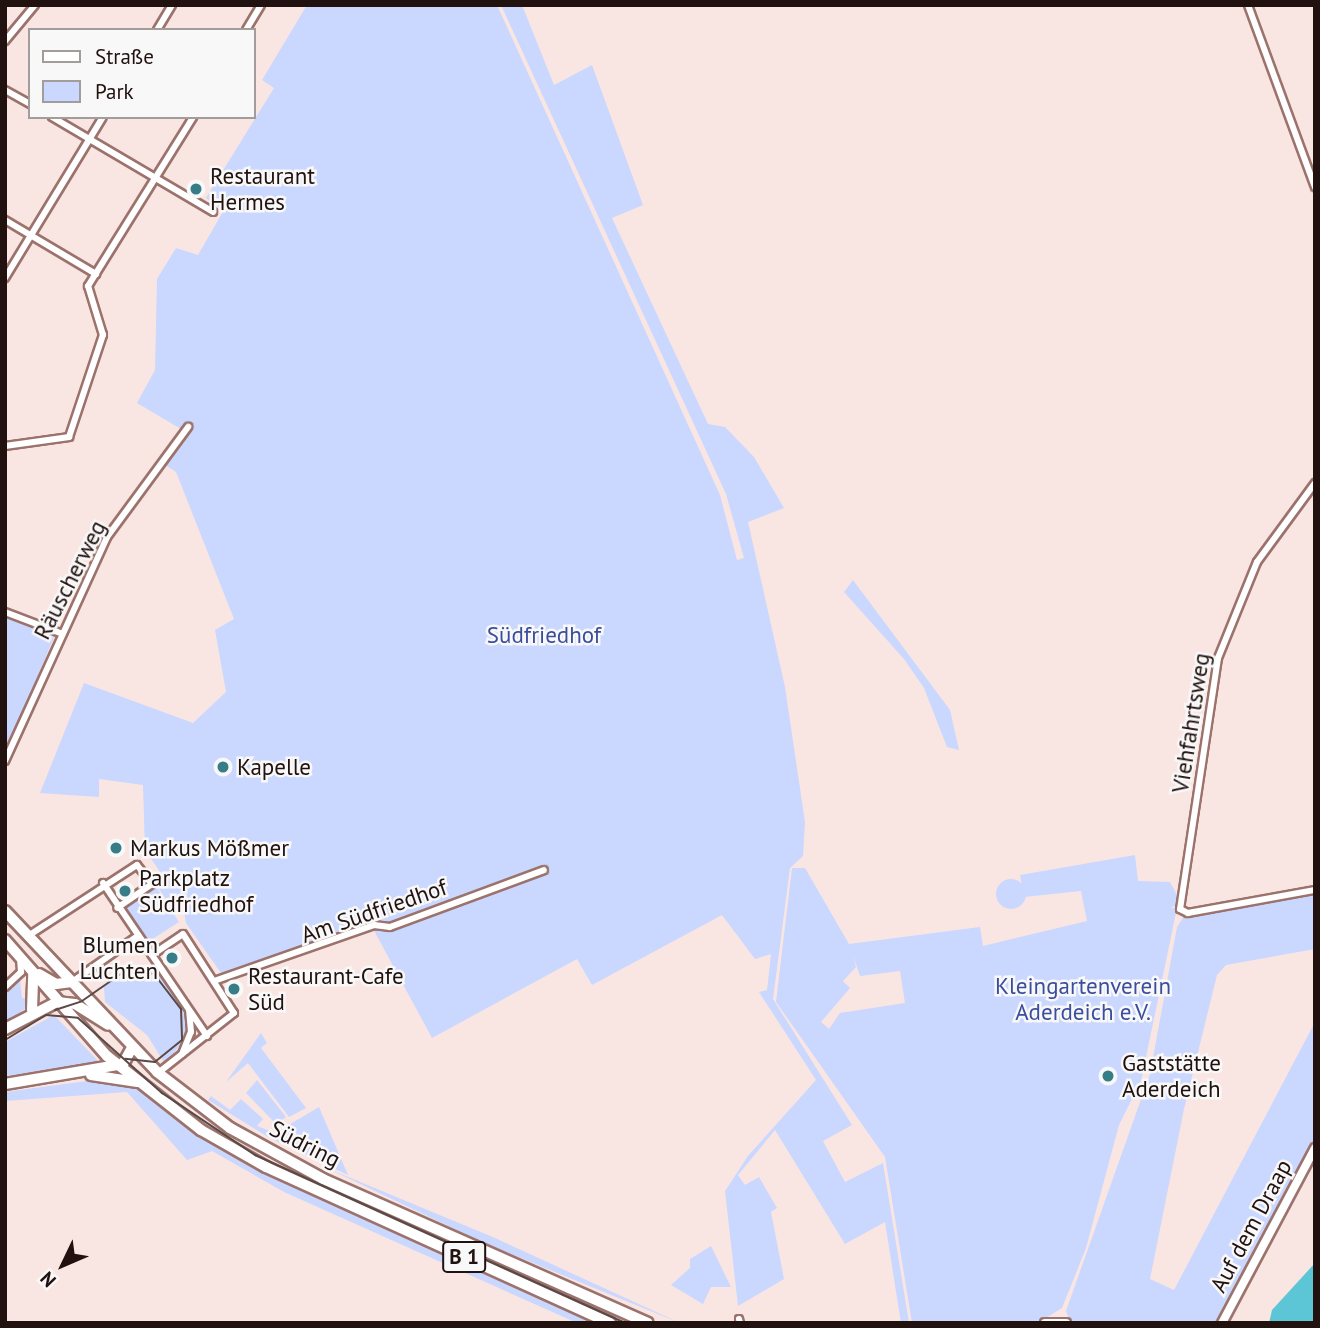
<!DOCTYPE html>
<html>
<head>
<meta charset="utf-8">
<style>
	body { margin:0 }
	#map { position:relative; width:1320px; height:1328px; overflow:hidden; background:#f9e6e3; font-family:"PT Sans",sans-serif }
	div>[style] { position:absolute }
	[style*='--x'] { left:calc(var(--x)*1px); top:calc(var(--y)*1px); width:calc(var(--w)*1px); rotate:calc(var(--a)*1deg) }
	.green>* { inset:0; background:#cad7fe; transform-origin:0 0 }
	.round { border-radius:50% }
	.water>* { inset:0; background:#5cc6d7 }
	.roads { filter:drop-shadow(2px 0 #9c736c) drop-shadow(-2px 0 #9c736c) drop-shadow(0 2px #9c736c) drop-shadow(0 -2px #9c736c) }
	.minor>* { height:6px; margin:-3px; padding:0 3px; transform-origin:3px; border-radius:3px; background:#fff }
	.tertiary>* { height:8px; margin:-4px; padding:0 4px; transform-origin:4px; border-radius:4px; background:#fff }
	.primary>* { height:10px; margin:-5px; padding:0 5px; transform-origin:5px; border-radius:5px; background:#fff }
	.tram>* { height:2px; margin:-1px; padding:0 1px; transform-origin:1px; border-radius:1px; background:#5a4947 }
	.dots>* { width:19px; height:19px; translate:-50% -50%; box-sizing:border-box; border:4px solid #f8f8f8; border-radius:50% }
	span { translate:-50% -50%; white-space:nowrap; text-align:center; line-height:1.15; -webkit-text-stroke:5px #f8f8f8; paint-order:stroke }
	.shield-label span { padding:2px 5px; background:#f8f8f8; border:2px solid; border-radius:5px; -webkit-text-stroke-width:0 }
	.shield-label { font-size:21px; color:#21110f; font-weight:700 }
	.poi-label { font-size:23px; color:#21110f }
	.left { translate:0 -50%; text-align:left }
	.right { translate:-100% -50%; text-align:right }
	.street-label { font-size:23px; color:#21110f }
	.park-label { font-size:23px; color:#3b4e9e }
	.frame { position:absolute; inset:0; border:7px solid #21110f; pointer-events:none }
	.legend { position:absolute; left:28px; top:28px; width:228px; height:91px; box-sizing:border-box; background:#f8f8f8; border:2px solid #a29c9b; margin:0; padding:9px 12px; list-style:none; font-size:21px; color:#21110f }
	.legend li { display:flex; align-items:center; gap:14px; height:35px }
	.legend b { width:35px; border:2px solid #a29c9b }
	.north { position:absolute; left:28px; top:1230px; width:70px; height:70px; -webkit-text-stroke:5px #f8f8f8; paint-order:stroke; rotate:226deg; font-size:19px; font-weight:700; line-height:28px; text-align:center; color:#21110f }
	.north::after { content:''; display:block; margin:auto; width:24px; height:32px; background:#21110f; clip-path:polygon(50% 0,100% 100%,50% 72%,0 100%) }
</style>
</head>
<body>
<div id="map">
	<div class="green">
		<div style="clip-path:polygon(307px 5px,497px 5px,720px 495px,737px 560px,744px 558px,726px 494px,501px 5px,522px 5px,554px 85px,592px 65px,643px 205px,612px 218px,708px 424px,725px 427px,754px 457px,784px 508px,748px 522px,785px 687px,805px 822px,803px 856px,790px 868px,773px 999px,852px 1125px,823px 1141px,845px 1182px,883px 1163px,909px 1323px,901px 1323px,885px 1222px,845px 1244px,775px 1130px,738px 1175px,745px 1185px,759px 1177px,777px 1208px,771px 1212px,784px 1279px,738px 1306px,725px 1191px,748px 1156px,816px 1080px,759px 992px,767px 990px,771px 954px,755px 959px,722px 915px,592px 985px,577px 959px,432px 1038px,371px 925px,223px 976px,186px 923px,183px 906px,174px 912px,156px 884px,165px 879px,145px 850px,143px 785px,99px 779px,99px 797px,40px 793px,84px 683px,193px 723px,226px 692px,215px 630px,234px 619px,176px 472px,164px 464px,186px 432px,137px 403px,155px 370px,157px 279px,176px 248px,198px 255px,224px 210px,206px 198px,274px 88px,262px 80px)"></div>
		<div style="clip-path:polygon(853px 580px,950px 710px,959px 750px,947px 747px,924px 688px,904px 659px,844px 592px)"></div>
		<div style="clip-path:polygon(5px 614px,55px 635px,5px 753px)"></div>
		<div style="clip-path:polygon(evenodd,1135px 855px,1138px 881px,1170px 882px,1181px 902px,1171px 908px,1177px 908px,1141px 1081px,1119px 1125px,1086px 1248px,1062px 1308px,1038px 1323px,912px 1323px,885px 1157px,776px 1002px,792px 868px,805px 868px,849px 944px,980px 927px,983px 946px,1087px 921px,1081px 891px,1024px 897px,1020px 875px,1135px 855px,853px 955px,860px 976px,900px 971px,905px 1003px,840px 1013px,829px 1029px,821px 1022px,850px 988px,843px 981px,856px 967px,853px 955px)"></div>
		<div class="round" style="left:996px;top:879px;width:30px;height:30px"></div>
		<div style="left:155px;top:885px;width:44px;height:38px;rotate:57deg"></div>
		<div style="clip-path:polygon(1315px 892px,1315px 949px,1226px 965px,1217px 975px,1184px 1109px,1150px 1279px,1174px 1290px,1315px 1022px,1315px 1141px,1218px 1323px,1070px 1321px,1066px 1311px,1150px 1074px,1177px 927px,1184px 916px)"></div>
		<div style="clip-path:polygon(140px 967px,158px 974px,185px 1011px,185px 1039px,165px 1064px,147px 1035px,105px 1002px,104px 988px,96px 989px)"></div>
		<div style="clip-path:polygon(20px 979px,22px 998px,33px 999px,31px 1004px,5px 1024px,5px 989px)"></div>
		<div style="clip-path:polygon(54px 1015px,100px 1063px,5px 1076px,5px 1042px)"></div>
		<div style="clip-path:polygon(261px 1033px,267px 1043px,261px 1048px,306px 1108px,289px 1117px,248px 1063px,226px 1082px)"></div>
		<div style="clip-path:polygon(257px 1080px,286px 1117px,276px 1124px,246px 1093px)"></div>
		<div style="clip-path:polygon(87px 1081px,132px 1084px,220px 1146px,602px 1323px,577px 1323px,284px 1192px,212px 1151px,187px 1160px,127px 1092px,5px 1101px,5px 1092px)"></div>
		<div style="clip-path:polygon(211px 1096px,230px 1110px,241px 1099px,263px 1119px,257px 1126px,275px 1133px,319px 1107px,348px 1175px,268px 1137px,208px 1100px)"></div>
		<div style="clip-path:polygon(329px 1169px,495px 1238px,680px 1323px,484px 1243px)"></div>
		<div style="clip-path:polygon(711px 1246px,731px 1287px,711px 1287px,703px 1304px,671px 1285px,690px 1268px,690px 1259px)"></div>
	</div>
	<div class="water">
		<div style="clip-path:polygon(1315px 1263px,1315px 1323px,1269px 1323px,1272px 1310px)"></div>
	</div>
	<div class="roads">
		<div class="minor">
			<div style="--x:1248;--y:5;--w:194;--a:69.8"></div>
			<div style="--x:157;--y:30;--w:29;--a:-59"></div>
			<div style="--x:246;--y:30;--w:29;--a:-59"></div>
			<div style="--x:5;--y:41;--w:47;--a:-50.2"></div>
			<div style="--x:5;--y:90;--w:29;--a:29"></div>
			<div style="--x:52;--y:117;--w:187;--a:30.5"></div>
			<div style="--x:5;--y:220;--w:106;--a:30.7"></div>
			<div style="--x:5;--y:278;--w:188;--a:-58.7"></div>
			<div style="--x:5;--y:446;--w:65;--a:-8"></div>
			<div style="--x:69;--y:437;--w:108;--a:-71.6"></div>
			<div style="--x:103;--y:335;--w:51;--a:-107"></div>
			<div style="--x:88;--y:286;--w:199;--a:-58.1"></div>
			<div style="--x:1315;--y:483;--w:98;--a:126.3"></div>
			<div style="--x:1257;--y:562;--w:104;--a:112.1"></div>
			<div style="--x:1218;--y:658;--w:254;--a:98.6"></div>
			<div style="--x:1180;--y:909;--w:9;--a:27"></div>
			<div style="--x:1188;--y:913;--w:129;--a:-10.3"></div>
			<div style="--x:5;--y:612;--w:59;--a:20.9"></div>
			<div style="--x:5;--y:761;--w:246;--a:-65.5"></div>
			<div style="--x:107;--y:537;--w:137;--a:-53.6"></div>
			<div style="--x:103;--y:883;--w:185;--a:55.8"></div>
			<div style="--x:28;--y:936;--w:130;--a:-33.1"></div>
			<div style="--x:137;--y:865;--w:24;--a:52"></div>
			<div style="--x:152;--y:884;--w:42;--a:145.6"></div>
			<div style="--x:152;--y:955;--w:37;--a:-34"></div>
			<div style="--x:183;--y:934;--w:94;--a:57.2"></div>
			<div style="--x:234;--y:1013;--w:97;--a:141.7"></div>
			<div style="--x:214;--y:981;--w:170;--a:-19.3"></div>
			<div style="--x:374;--y:925;--w:16;--a:7"></div>
			<div style="--x:390;--y:927;--w:164;--a:-20.3"></div>
			<div style="--x:72;--y:982;--w:78;--a:-35.1"></div>
			<div style="--x:5;--y:987;--w:22;--a:-43"></div>
			<div style="--x:21;--y:972;--w:13;--a:-94"></div>
			<div style="--x:182;--y:1054;--w:24;--a:-68"></div>
			<div style="--x:191;--y:1032;--w:21;--a:-95"></div>
			<div style="--x:739;--y:1319;--w:4;--a:76"></div>
		</div>
		<div class="tertiary">
			<div style="--x:1045;--y:1323;--w:21;--a:0"></div>
			<div style="--x:1222;--y:1323;--w:198;--a:-62"></div>
		</div>
		<div class="primary">
			<div style="--x:5;--y:911;--w:221;--a:46.6"></div>
			<div style="--x:157;--y:1072;--w:92;--a:37.5"></div>
			<div style="--x:230;--y:1128;--w:106;--a:28.7"></div>
			<div style="--x:323;--y:1179;--w:355;--a:23.9"></div>
			<div style="--x:5;--y:940;--w:154;--a:48.7"></div>
			<div style="--x:107;--y:1056;--w:120;--a:38.2"></div>
			<div style="--x:201;--y:1130;--w:75;--a:29.6"></div>
			<div style="--x:266;--y:1167;--w:378;--a:24.4"></div>
			<div style="--x:39;--y:974;--w:20;--a:30"></div>
			<div style="--x:56;--y:984;--w:16;--a:-7"></div>
			<div style="--x:32;--y:1010;--w:36;--a:-88"></div>
			<div style="--x:5;--y:1029;--w:59;--a:-27.4"></div>
			<div style="--x:57;--y:1002;--w:18;--a:6"></div>
			<div style="--x:75;--y:1004;--w:39;--a:32"></div>
			<div style="--x:91;--y:1075;--w:47;--a:8.7"></div>
			<div style="--x:5;--y:1084;--w:120;--a:-9.6"></div>
			<div style="--x:123;--y:1064;--w:18;--a:-61"></div>
		</div>
	</div>
	<div class="tram">
		<div style="--x:55;--y:1010;--w:28;--a:-18"></div>
		<div style="--x:82;--y:1001;--w:56;--a:-34.8"></div>
		<div style="--x:128;--y:969;--w:26;--a:11"></div>
		<div style="--x:154;--y:974;--w:44;--a:52.4"></div>
		<div style="--x:181;--y:1009;--w:31;--a:88"></div>
		<div style="--x:182;--y:1040;--w:35;--a:141"></div>
		<div style="--x:155;--y:1062;--w:30;--a:-174"></div>
		<div style="--x:5;--y:1040;--w:48;--a:-31.4"></div>
		<div style="--x:46;--y:1015;--w:32;--a:5"></div>
		<div style="--x:78;--y:1018;--w:113;--a:41.8"></div>
		<div style="--x:162;--y:1093;--w:112;--a:33.7"></div>
		<div style="--x:255;--y:1155;--w:406;--a:24.4"></div>
	</div>
	<div class="dots">
		<div style="left:196px;top:189px;background:#367d88"></div>
		<div style="left:223px;top:767px;background:#367d88"></div>
		<div style="left:116px;top:848px;background:#367d88"></div>
		<div style="left:125px;top:891px;background:#367d88"></div>
		<div style="left:172px;top:958px;background:#367d88"></div>
		<div style="left:234px;top:989px;background:#367d88"></div>
		<div style="left:1108px;top:1076px;background:#367d88"></div>
	</div>
	<div class="shield-label">
		<span style="left:464px;top:1257px">B 1</span>
	</div>
	<div class="poi-label">
		<span class="left" style="left:210px;top:189px">Restaurant<br>Hermes</span>
		<span class="left" style="left:237px;top:767px">Kapelle</span>
		<span class="left" style="left:130px;top:848px">Markus Mößmer</span>
		<span class="left" style="left:139px;top:891px">Parkplatz<br>Südfriedhof</span>
		<span class="right" style="left:158px;top:958px">Blumen<br>Luchten</span>
		<span class="left" style="left:248px;top:989px">Restaurant-Cafe<br>Süd</span>
		<span class="left" style="left:1122px;top:1076px">Gaststätte<br>Aderdeich</span>
	</div>
	<div class="street-label">
		<span style="left:70px;top:580px;rotate:-63deg">Räuscherweg</span>
		<span style="left:1191px;top:723px;rotate:-81deg">Viehfahrtsweg</span>
		<span style="left:374px;top:911px;rotate:-19deg">Am Südfriedhof</span>
		<span style="left:305px;top:1144px;rotate:27deg">Südring</span>
		<span style="left:1251px;top:1226px;rotate:-62deg">Auf dem Draap</span>
	</div>
	<div class="park-label">
		<span style="left:544px;top:635px">Südfriedhof</span>
		<span style="left:1083px;top:999px">Kleingartenverein<br>Aderdeich e.V.</span>
	</div>
	<div class="frame"></div>
	<ul class="legend">
	<li><b style="height:9px;background:#fff"></b>Straße</li>
	<li><b style="height:19px;background:#cad7fe"></b>Park</li>
	</ul>
	<div class="north">N</div>
</div>
</body>
</html>
